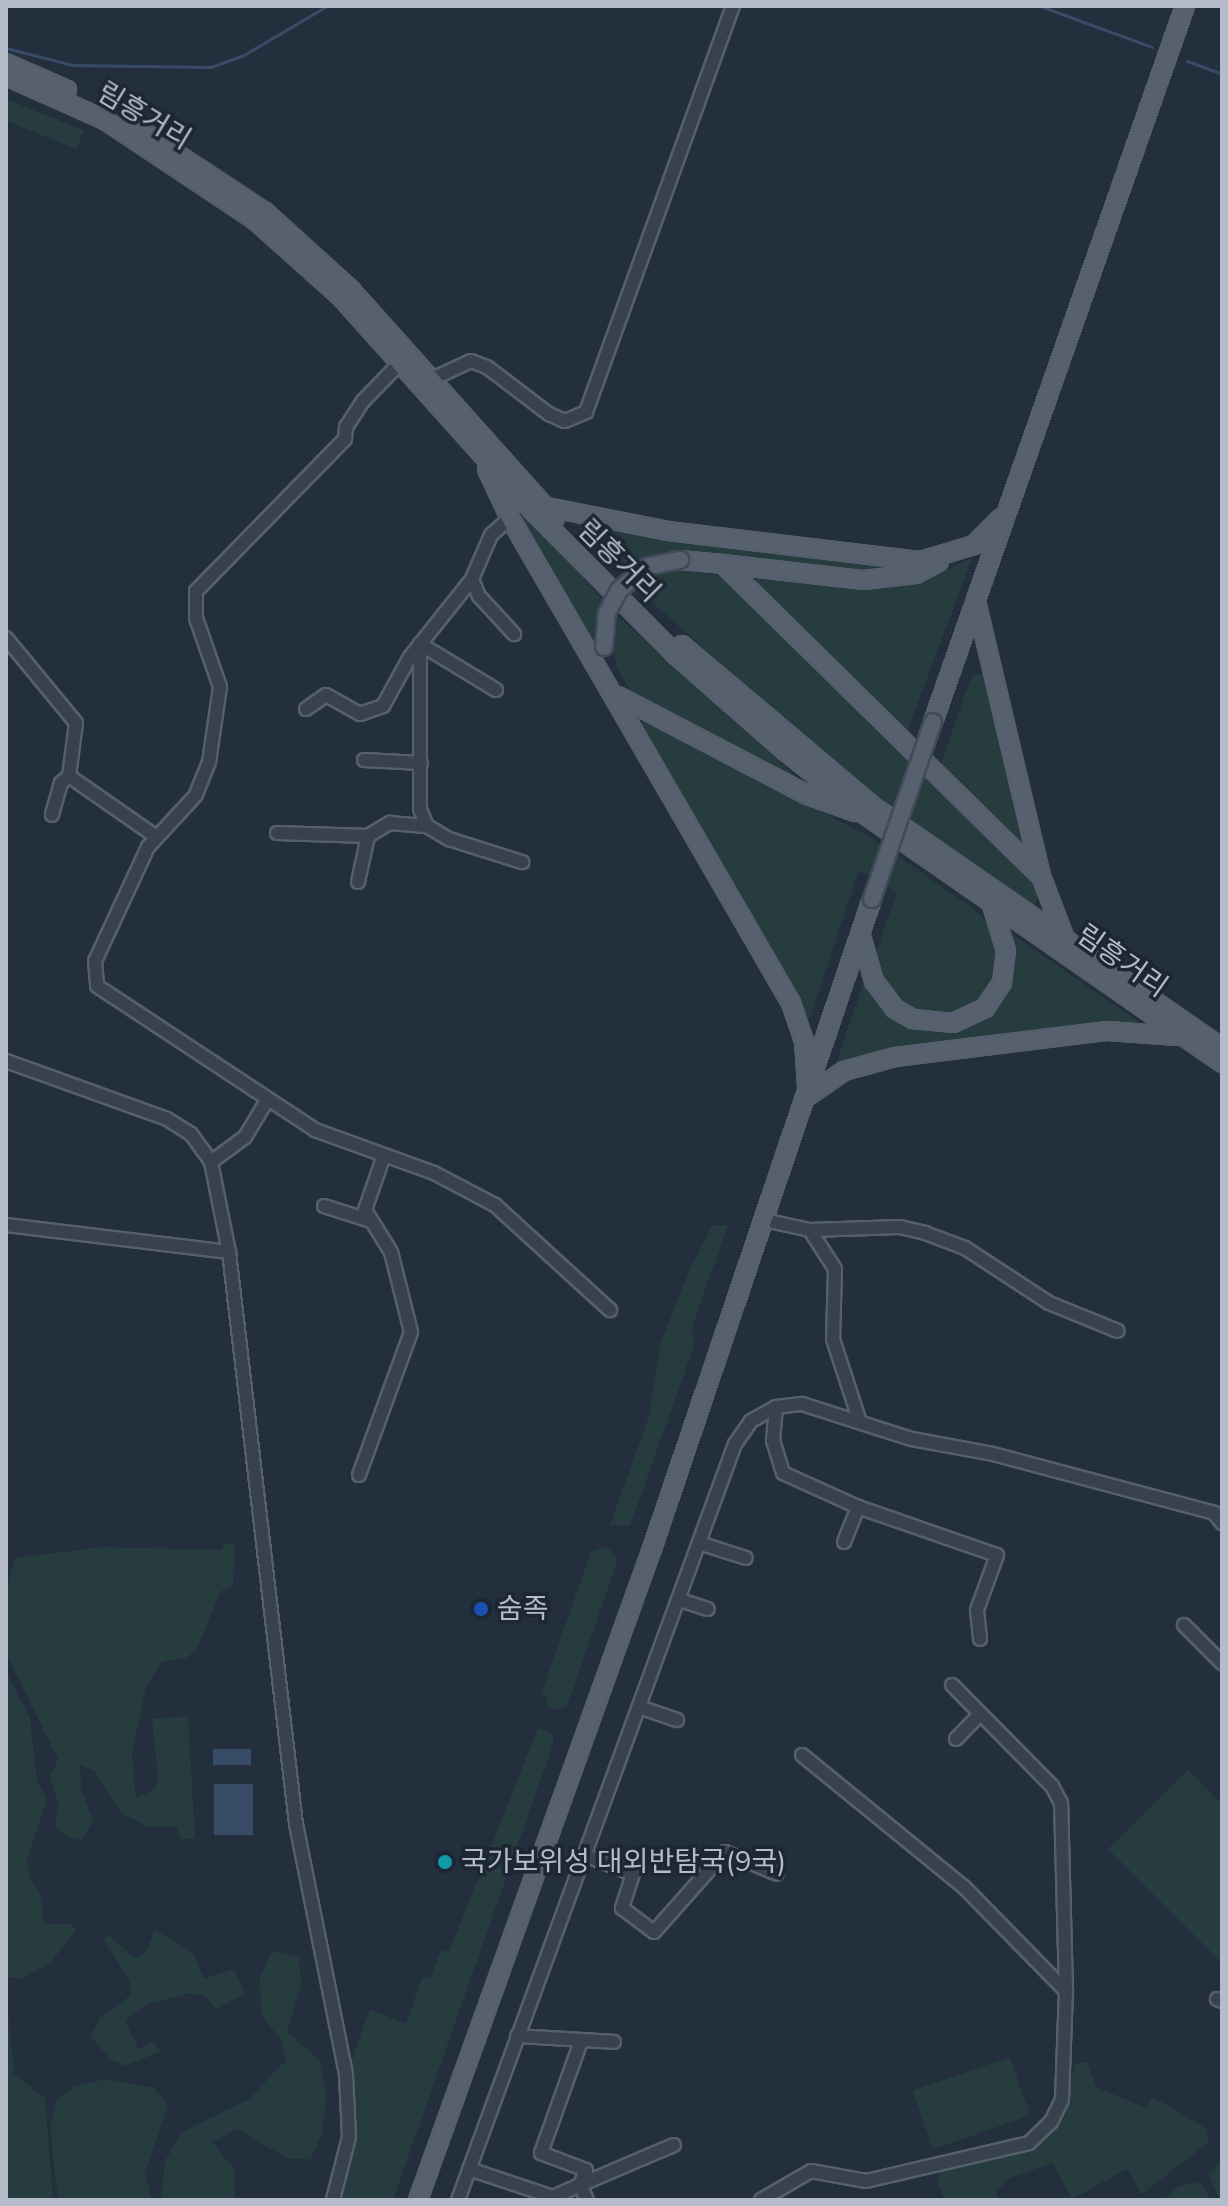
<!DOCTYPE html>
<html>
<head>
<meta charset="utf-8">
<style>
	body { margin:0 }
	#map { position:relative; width:1228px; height:2206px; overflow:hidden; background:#242f3e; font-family:"Nunito Sans","Noto Sans KR",sans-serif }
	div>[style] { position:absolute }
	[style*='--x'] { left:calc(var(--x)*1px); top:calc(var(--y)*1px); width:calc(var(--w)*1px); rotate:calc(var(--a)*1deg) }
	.green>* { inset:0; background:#263c3f; transform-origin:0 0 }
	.water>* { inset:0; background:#394c67; transform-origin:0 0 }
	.stream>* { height:3px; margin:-1.5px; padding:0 1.5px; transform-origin:1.5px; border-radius:1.5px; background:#394c67 }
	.roads { filter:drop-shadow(2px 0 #565f6c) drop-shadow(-2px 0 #565f6c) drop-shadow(0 2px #565f6c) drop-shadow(0 -2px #565f6c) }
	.minor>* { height:12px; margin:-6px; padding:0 6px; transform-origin:6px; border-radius:6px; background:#38414e }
	.major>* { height:16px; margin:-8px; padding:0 8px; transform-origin:8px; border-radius:8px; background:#56606e }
	.bridges { filter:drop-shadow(2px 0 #414a57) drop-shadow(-2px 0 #414a57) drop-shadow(0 2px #414a57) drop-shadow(0 -2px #414a57) }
	.major-bridge>* { height:16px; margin:-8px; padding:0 8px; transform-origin:8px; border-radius:8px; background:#56606e }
	.dots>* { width:22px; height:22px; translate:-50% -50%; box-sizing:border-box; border:4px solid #1d2633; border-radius:50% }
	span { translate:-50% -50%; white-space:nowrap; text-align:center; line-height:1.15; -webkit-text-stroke:7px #1d2633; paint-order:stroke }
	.street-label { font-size:28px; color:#b4bcc9 }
	.poi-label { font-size:28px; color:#b4bcc9 }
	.left { translate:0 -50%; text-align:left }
	.frame { position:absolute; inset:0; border:8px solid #b4bcc9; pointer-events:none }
</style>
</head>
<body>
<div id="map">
	<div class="green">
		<div style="left:6px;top:99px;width:84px;height:20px;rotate:22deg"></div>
		<div style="clip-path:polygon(525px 514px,618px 616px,808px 788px,634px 696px,617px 668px,613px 645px,593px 646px,517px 518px)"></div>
		<div style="clip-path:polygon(575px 522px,897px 566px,851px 574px,676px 551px,678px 569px,730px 578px,1007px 850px,1038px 891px,1036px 904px,1029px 905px,847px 775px,645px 596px)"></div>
		<div style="clip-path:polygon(972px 558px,905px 737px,755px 581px,758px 575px,897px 584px,931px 577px)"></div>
		<div style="clip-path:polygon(982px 674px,1029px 841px,1027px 851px,939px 769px,972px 675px)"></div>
		<div style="clip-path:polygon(642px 722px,650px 722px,868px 836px,973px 908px,993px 929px,1000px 950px,998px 974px,983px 1000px,966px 1013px,932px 1019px,898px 1006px,876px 968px,875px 955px,897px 893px,859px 870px,807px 1026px,639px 728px)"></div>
		<div style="clip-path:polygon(1010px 933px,1145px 1026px,833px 1072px,866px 976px,919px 1027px,944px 1030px,991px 1008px)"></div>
		<div style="clip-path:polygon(728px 1225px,691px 1330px,695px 1343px,630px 1526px,610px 1525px,649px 1416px,661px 1342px,690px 1269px,712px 1226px)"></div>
		<div style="clip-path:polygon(224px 1543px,235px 1544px,233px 1587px,221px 1591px,197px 1648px,187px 1658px,162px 1662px,146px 1686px,132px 1753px,136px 1799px,155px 1788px,158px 1777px,152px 1719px,188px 1716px,195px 1838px,181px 1839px,176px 1826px,148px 1827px,122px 1813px,94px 1771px,80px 1765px,81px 1789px,93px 1821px,82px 1840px,67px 1836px,55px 1826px,58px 1802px,50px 1777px,58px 1759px,7px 1656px,6px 1587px,16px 1558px,102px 1547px,222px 1550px)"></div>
		<div style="clip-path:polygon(607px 1547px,618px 1559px,567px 1706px,555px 1710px,545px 1705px,548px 1697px,541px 1694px,591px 1552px)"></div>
		<div style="clip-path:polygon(6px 1671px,30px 1718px,37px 1782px,47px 1799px,27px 1860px,30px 1880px,41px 1894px,44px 1924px,70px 1924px,76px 1930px,51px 1962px,22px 1979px,8px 1977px,6px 1956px)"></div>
		<div style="clip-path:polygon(538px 1728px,553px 1734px,553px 1744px,393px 2200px,338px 2200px,355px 2141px,351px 2062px,370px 2009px,406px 2024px,422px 1977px,430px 1979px,441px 1950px,449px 1952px)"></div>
		<div style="clip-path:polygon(1188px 1770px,1222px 1805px,1222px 1963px,1108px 1849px)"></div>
		<div style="clip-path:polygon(155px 1930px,193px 1953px,204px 1979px,234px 1969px,245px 1993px,217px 2009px,204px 1996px,190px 1993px,148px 2004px,125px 2020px,139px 2050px,152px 2041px,162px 2051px,125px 2066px,109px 2058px,91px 2037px,100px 2017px,130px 1996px,130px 1981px,104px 1940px,108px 1934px,134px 1958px,146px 1952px)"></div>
		<div style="clip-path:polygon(272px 1951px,299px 1957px,301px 1984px,287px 2032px,320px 2060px,326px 2094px,322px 2134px,310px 2160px,286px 2158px,237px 2128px,213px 2143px,234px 2169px,235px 2200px,161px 2200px,165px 2161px,182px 2132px,249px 2099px,286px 2060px,281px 2040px,261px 2014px,260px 1978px)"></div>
		<div style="clip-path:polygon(6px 1990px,14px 2074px,45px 2098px,53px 2200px,6px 2200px)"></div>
		<div style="left:1010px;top:2057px;width:62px;height:103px;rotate:71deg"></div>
		<div style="clip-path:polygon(1087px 2062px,1096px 2087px,1146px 2108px,1153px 2097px,1207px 2129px,1209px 2142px,1142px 2194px,1127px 2169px,1072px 2199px,1053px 2163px,1009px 2178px,996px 2193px,1000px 2200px,945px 2200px,937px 2180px,941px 2171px,1035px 2145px,1057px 2128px,1075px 2064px)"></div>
		<div style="clip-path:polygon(106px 2079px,154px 2088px,168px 2106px,145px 2172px,152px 2200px,58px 2200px,50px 2126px,57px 2100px,73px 2087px)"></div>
		<div style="clip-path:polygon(1222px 2162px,1222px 2200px,1220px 2200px,1208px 2174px)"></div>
		<div style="clip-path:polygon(1201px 2182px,1211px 2200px,1162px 2200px,1179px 2186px)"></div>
	</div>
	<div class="water">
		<div style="left:213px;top:1749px;width:38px;height:16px"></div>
		<div style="left:214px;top:1784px;width:39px;height:51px"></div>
	</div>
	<div class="stream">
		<div style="--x:1040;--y:6;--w:119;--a:20.1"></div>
		<div style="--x:6;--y:48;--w:68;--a:14.4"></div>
		<div style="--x:72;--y:65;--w:139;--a:0.8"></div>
		<div style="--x:211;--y:67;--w:33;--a:-20"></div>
		<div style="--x:242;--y:56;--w:99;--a:-30.5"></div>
		<div style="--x:1187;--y:61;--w:37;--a:20"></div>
	</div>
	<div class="roads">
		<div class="minor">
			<div style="--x:400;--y:363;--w:53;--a:134.2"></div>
			<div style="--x:363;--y:401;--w:31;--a:123"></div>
			<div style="--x:346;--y:427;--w:12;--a:95"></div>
			<div style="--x:345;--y:439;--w:213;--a:134.4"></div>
			<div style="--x:196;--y:591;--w:27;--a:90"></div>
			<div style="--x:196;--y:618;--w:73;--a:70.8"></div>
			<div style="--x:220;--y:687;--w:76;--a:98.3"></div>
			<div style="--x:209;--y:762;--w:35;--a:112"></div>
			<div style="--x:196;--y:795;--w:71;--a:132.7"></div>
			<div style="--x:148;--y:847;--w:126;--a:114.9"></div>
			<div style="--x:95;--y:961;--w:25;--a:85"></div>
			<div style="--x:97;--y:986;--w:261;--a:33.4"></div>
			<div style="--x:315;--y:1130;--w:127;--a:19.9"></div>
			<div style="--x:434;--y:1173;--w:69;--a:27.7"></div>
			<div style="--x:495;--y:1205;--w:156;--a:42.4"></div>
			<div style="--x:432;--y:379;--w:43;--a:-24.8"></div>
			<div style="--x:471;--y:361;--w:17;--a:21"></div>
			<div style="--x:487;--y:367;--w:78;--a:37.2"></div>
			<div style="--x:549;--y:414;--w:17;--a:24"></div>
			<div style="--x:565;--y:421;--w:23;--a:-23"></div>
			<div style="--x:586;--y:412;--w:432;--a:-70.1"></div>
			<div style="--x:472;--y:579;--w:18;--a:68"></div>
			<div style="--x:479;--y:596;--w:52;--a:47.4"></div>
			<div style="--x:6;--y:638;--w:110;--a:50.5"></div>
			<div style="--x:76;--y:723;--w:53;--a:97.5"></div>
			<div style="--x:69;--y:776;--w:11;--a:139"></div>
			<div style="--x:61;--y:783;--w:33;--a:106"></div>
			<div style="--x:496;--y:690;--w:89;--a:-148.8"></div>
			<div style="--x:420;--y:644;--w:165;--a:90"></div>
			<div style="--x:420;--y:809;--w:18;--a:68"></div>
			<div style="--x:427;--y:826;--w:26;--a:31"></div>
			<div style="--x:449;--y:839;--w:77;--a:17.5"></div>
			<div style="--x:306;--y:709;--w:24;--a:-35"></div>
			<div style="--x:326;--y:695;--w:39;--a:29"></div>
			<div style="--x:360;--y:714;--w:24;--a:-19"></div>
			<div style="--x:383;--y:706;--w:56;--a:-61.1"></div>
			<div style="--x:410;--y:657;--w:100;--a:-51.5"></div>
			<div style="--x:472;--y:579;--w:48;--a:-66.6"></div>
			<div style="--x:491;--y:535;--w:25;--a:-42"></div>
			<div style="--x:364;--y:760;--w:57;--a:3"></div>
			<div style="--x:69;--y:776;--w:105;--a:34.9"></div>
			<div style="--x:277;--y:833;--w:91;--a:1.9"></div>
			<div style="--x:368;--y:836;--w:26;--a:-31"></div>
			<div style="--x:390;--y:823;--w:37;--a:5"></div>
			<div style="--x:358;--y:882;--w:47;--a:-77.7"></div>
			<div style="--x:6;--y:1061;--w:171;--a:19.8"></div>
			<div style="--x:167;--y:1119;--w:28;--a:32"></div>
			<div style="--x:191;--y:1134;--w:34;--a:54"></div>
			<div style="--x:211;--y:1162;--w:92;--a:78.7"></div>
			<div style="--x:229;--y:1252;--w:576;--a:83.32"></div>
			<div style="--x:296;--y:1824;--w:256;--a:78.7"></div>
			<div style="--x:346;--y:2075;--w:62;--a:87.2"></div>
			<div style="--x:349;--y:2137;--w:65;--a:104.3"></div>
			<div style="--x:211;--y:1162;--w:42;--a:-36.3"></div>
			<div style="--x:245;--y:1137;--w:41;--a:-59"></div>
			<div style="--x:324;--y:1206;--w:46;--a:17.7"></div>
			<div style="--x:764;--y:1220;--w:47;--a:12.3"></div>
			<div style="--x:810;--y:1230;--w:90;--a:-1.9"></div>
			<div style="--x:900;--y:1227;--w:26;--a:13"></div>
			<div style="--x:925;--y:1233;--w:43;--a:20.6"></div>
			<div style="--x:965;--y:1248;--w:100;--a:33.2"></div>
			<div style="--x:1049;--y:1303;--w:74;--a:22.1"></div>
			<div style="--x:6;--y:1225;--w:225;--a:6.9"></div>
			<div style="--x:810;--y:1230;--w:46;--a:57.3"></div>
			<div style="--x:835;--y:1269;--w:70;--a:91.6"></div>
			<div style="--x:833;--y:1339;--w:87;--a:72"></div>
			<div style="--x:359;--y:1475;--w:152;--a:-70"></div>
			<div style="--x:411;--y:1332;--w:82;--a:-104"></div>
			<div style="--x:391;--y:1252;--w:49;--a:-121.8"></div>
			<div style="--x:365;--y:1210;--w:58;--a:-70.9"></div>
			<div style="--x:858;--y:1507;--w:147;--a:19.1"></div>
			<div style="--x:997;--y:1555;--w:59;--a:110"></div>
			<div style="--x:977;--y:1610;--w:29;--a:84"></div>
			<div style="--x:844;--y:1542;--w:38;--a:-68"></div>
			<div style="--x:858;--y:1507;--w:82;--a:-155.6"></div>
			<div style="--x:783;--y:1473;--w:34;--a:-107"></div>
			<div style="--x:773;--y:1441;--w:34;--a:-85"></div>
			<div style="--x:776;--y:1407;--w:26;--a:-7"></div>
			<div style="--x:802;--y:1404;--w:115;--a:17.7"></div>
			<div style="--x:912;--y:1439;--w:82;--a:10.5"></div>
			<div style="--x:993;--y:1454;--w:229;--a:14.9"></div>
			<div style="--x:1214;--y:1513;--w:13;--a:51"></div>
			<div style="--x:699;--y:1543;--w:49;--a:17.7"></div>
			<div style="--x:680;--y:1600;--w:29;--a:18"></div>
			<div style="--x:1184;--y:1625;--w:54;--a:45"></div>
			<div style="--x:642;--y:1708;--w:37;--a:19"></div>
			<div style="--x:956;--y:1739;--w:35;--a:-46"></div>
			<div style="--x:802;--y:1755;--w:209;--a:39.2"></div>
			<div style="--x:964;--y:1887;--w:146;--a:45.6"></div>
			<div style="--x:587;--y:1856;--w:49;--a:21.4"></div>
			<div style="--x:633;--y:1874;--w:36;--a:108"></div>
			<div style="--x:622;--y:1908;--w:40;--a:37"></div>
			<div style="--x:654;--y:1932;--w:107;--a:-48.4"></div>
			<div style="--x:725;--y:1852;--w:56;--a:22.9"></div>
			<div style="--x:1217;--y:1999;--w:5;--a:22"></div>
			<div style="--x:517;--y:2036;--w:97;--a:3.5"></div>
			<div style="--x:469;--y:2169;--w:89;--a:18.4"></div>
			<div style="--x:553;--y:2197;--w:30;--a:-24"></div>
			<div style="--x:580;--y:2185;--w:16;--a:-68"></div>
			<div style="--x:586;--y:2170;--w:48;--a:-159.3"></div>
			<div style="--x:541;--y:2153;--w:116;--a:-70.3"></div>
			<div style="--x:458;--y:2200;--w:805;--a:-69.88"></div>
			<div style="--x:735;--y:1444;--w:28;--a:-55"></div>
			<div style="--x:751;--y:1421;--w:29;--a:-29"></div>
			<div style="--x:587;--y:2200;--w:17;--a:-115"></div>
			<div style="--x:580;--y:2185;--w:102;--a:-23.1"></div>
			<div style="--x:761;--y:2200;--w:58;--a:-30.1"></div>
			<div style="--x:811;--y:2171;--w:56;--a:10.3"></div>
			<div style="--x:866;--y:2181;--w:167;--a:-13.1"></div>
			<div style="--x:1029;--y:2143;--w:30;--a:-44"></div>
			<div style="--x:1051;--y:2122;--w:25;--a:-64"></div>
			<div style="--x:1062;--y:2099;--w:108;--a:-87.9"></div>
			<div style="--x:1066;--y:1991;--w:188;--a:-91.5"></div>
			<div style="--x:1061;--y:1803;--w:19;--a:-118"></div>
			<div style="--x:1052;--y:1786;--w:142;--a:-134.7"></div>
		</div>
		<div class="major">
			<div style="--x:6;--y:63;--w:67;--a:23.9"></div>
			<div style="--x:6;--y:76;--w:108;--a:24"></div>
			<div style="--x:105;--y:120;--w:180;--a:33.7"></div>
			<div style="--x:255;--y:220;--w:115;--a:41.8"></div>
			<div style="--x:341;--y:297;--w:289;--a:48.1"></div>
			<div style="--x:534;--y:512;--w:202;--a:45.2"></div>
			<div style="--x:676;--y:655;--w:145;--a:41.4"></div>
			<div style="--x:785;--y:751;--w:105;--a:38.4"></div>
			<div style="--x:867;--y:816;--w:432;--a:34.8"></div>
			<div style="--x:130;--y:123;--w:162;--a:33.4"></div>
			<div style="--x:265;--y:212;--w:116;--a:42.2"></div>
			<div style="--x:351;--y:290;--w:306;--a:48.2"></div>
			<div style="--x:487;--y:469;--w:54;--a:64.9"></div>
			<div style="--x:510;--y:518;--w:561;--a:59.91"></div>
			<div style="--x:791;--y:1003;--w:40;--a:71.1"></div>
			<div style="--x:804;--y:1041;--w:46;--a:86.3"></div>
			<div style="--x:547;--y:507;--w:123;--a:11.2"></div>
			<div style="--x:668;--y:531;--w:255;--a:6.8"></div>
			<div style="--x:921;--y:561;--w:55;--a:-16.8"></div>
			<div style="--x:974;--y:545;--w:38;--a:-45"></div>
			<div style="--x:680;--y:560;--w:43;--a:5.3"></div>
			<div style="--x:723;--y:564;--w:445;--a:44.5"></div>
			<div style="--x:723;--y:564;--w:142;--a:6.5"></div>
			<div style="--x:864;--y:580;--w:52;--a:-6.6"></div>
			<div style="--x:916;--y:574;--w:26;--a:-28"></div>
			<div style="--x:976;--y:601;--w:283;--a:76.7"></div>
			<div style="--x:1041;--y:876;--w:67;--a:69.1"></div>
			<div style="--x:682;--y:645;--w:248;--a:40.2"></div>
			<div style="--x:871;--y:805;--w:427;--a:34.7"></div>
			<div style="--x:618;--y:696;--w:213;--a:27.6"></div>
			<div style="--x:807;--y:795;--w:51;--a:19.5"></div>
			<div style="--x:933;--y:722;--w:759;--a:-70.61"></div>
			<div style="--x:861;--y:936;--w:47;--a:73.9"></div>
			<div style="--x:874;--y:981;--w:35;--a:53"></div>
			<div style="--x:895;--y:1009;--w:21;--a:29"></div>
			<div style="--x:913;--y:1019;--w:40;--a:5.7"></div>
			<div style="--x:953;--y:1023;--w:35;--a:-25"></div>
			<div style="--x:985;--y:1008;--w:30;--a:-56"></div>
			<div style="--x:1002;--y:983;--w:32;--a:-83"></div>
			<div style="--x:1006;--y:951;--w:51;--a:-107"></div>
			<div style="--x:808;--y:1096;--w:44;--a:-34.8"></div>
			<div style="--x:844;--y:1071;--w:53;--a:-15.4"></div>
			<div style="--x:895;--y:1057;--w:214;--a:-7"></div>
			<div style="--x:1107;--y:1031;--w:71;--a:4"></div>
			<div style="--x:418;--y:2200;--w:695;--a:-70.24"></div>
			<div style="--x:653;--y:1546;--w:683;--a:-71.3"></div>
		</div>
	</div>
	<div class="bridges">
		<div class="major-bridge">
			<div style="--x:604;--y:647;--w:34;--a:-85"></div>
			<div style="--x:607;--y:613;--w:26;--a:-62"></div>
			<div style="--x:619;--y:590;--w:38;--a:-39"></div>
			<div style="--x:649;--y:566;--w:32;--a:-11"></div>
			<div style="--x:872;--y:899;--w:187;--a:-71"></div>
		</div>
	</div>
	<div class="dots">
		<div style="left:481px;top:1609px;background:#1a4fb4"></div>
		<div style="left:445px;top:1862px;background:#0f9aa8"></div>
	</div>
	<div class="street-label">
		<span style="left:144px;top:116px;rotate:31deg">림흥거리</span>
		<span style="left:619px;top:561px;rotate:45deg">림흥거리</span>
		<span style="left:1122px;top:961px;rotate:35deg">림흥거리</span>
	</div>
	<div class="poi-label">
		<span class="left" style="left:497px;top:1609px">숨족</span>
		<span class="left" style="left:461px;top:1862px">국가보위성 대외반탐국(9국)</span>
	</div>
	<div class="frame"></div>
</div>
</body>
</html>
